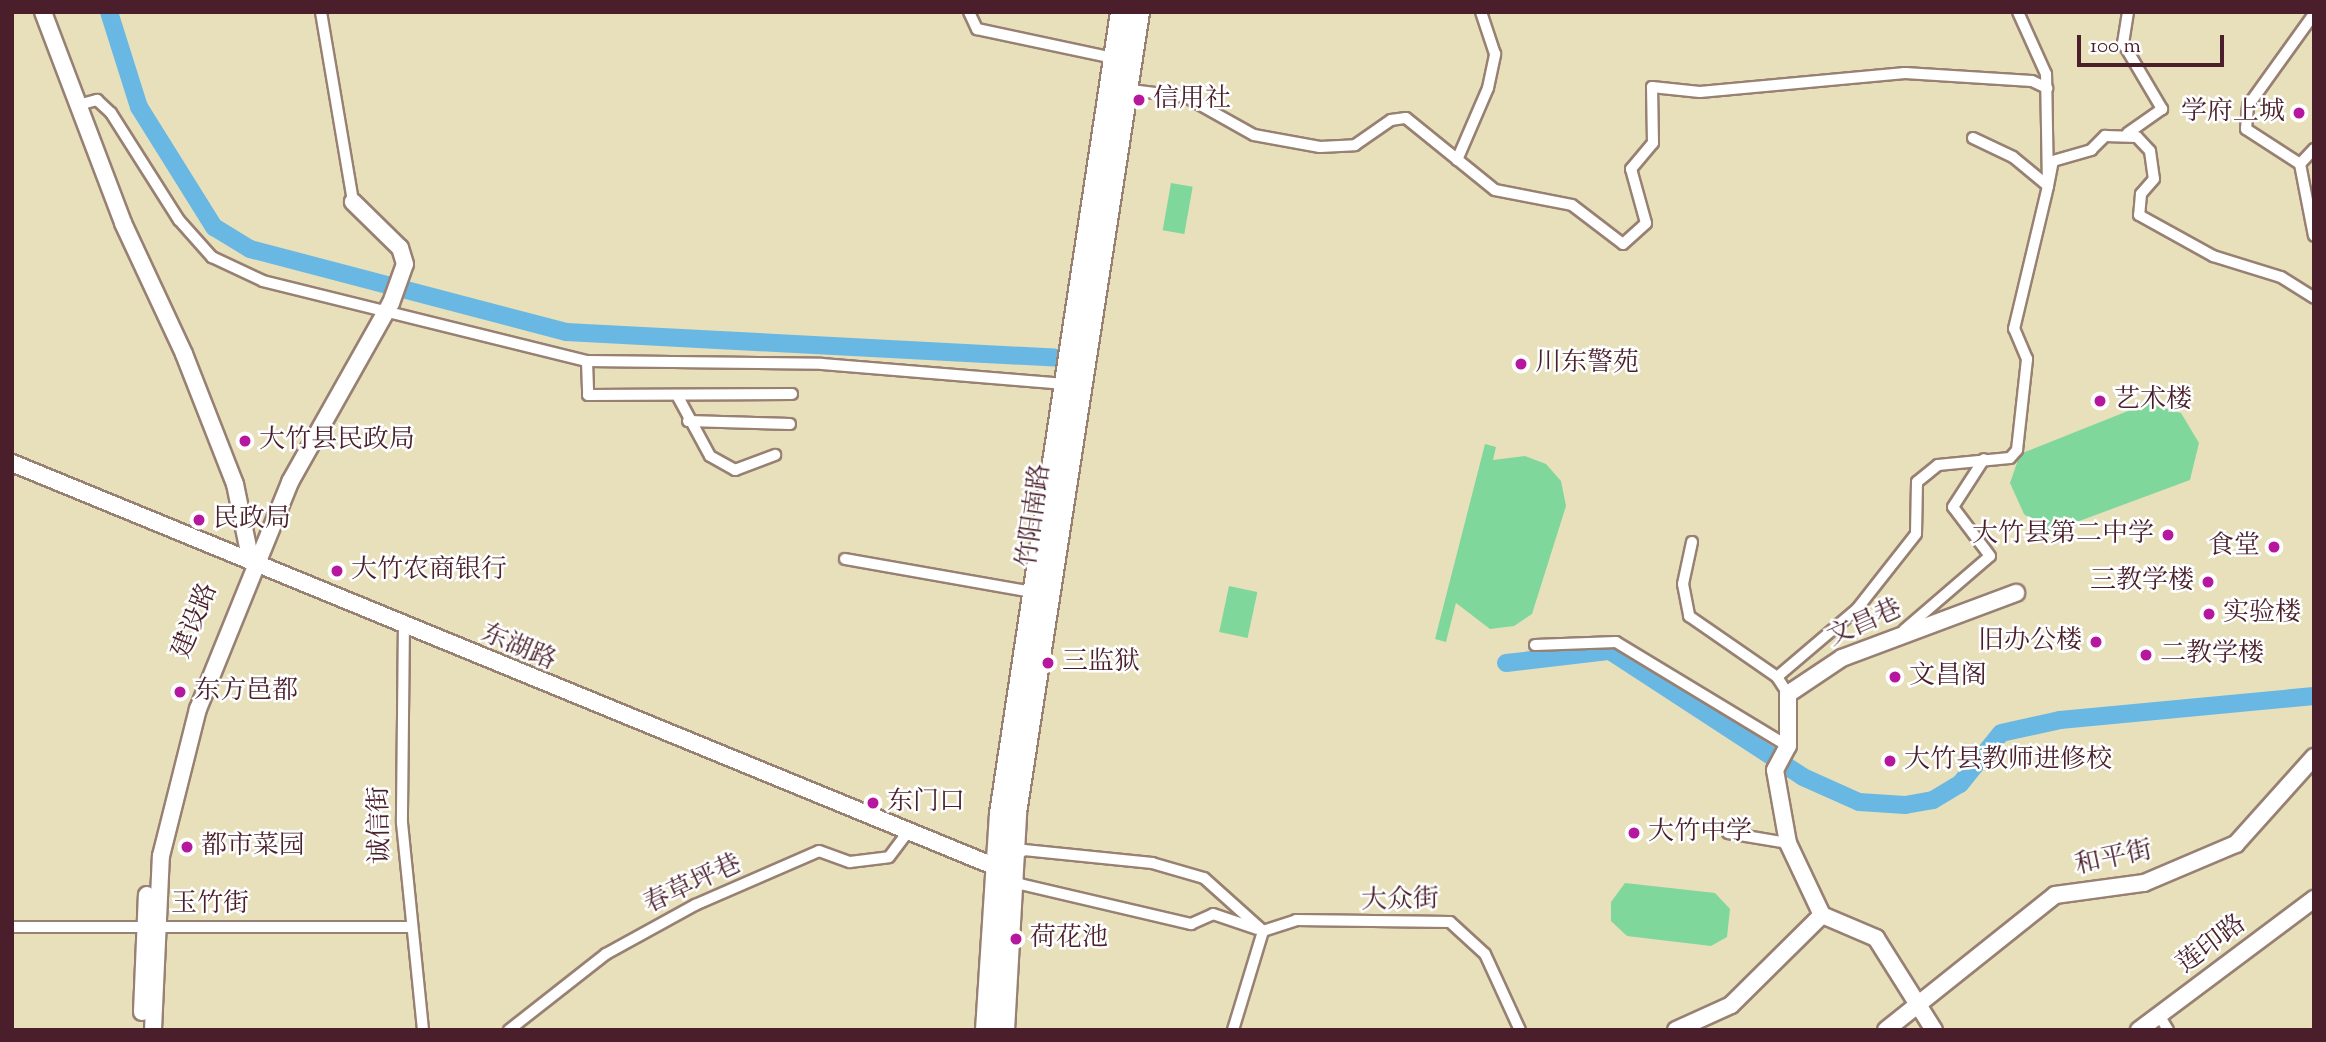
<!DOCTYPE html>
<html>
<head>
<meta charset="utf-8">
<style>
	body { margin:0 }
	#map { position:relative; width:2326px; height:1042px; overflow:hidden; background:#e7e0bb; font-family:"Sorts Mill Goudy","Noto Serif SC",serif }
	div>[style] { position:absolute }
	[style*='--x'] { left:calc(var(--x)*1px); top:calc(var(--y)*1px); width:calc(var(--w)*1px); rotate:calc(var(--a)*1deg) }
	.green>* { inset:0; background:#7fd79c; transform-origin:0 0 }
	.river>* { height:18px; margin:-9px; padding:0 9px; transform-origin:9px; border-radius:9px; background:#69b8e3 }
	.roads { filter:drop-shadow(2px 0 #988073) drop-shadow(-2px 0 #988073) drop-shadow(0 2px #988073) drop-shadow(0 -2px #988073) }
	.street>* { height:10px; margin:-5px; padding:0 5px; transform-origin:5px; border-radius:5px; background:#fff }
	.secondary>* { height:16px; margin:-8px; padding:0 8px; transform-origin:8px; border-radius:8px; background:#fff }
	.highway>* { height:21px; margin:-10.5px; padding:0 10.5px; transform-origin:10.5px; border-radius:10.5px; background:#fff }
	.dots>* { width:19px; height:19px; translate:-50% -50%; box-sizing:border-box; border:4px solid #fff; border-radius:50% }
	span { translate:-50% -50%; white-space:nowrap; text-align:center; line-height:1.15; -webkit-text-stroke:5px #fff; paint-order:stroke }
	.poi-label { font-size:26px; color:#4a1f2b }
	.left { translate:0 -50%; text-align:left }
	.right { translate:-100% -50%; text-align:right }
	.street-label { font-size:26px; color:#4a1f2b }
	.frame { position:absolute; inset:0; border:14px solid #4a1f2b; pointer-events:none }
	.scale { position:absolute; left:2077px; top:35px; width:147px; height:32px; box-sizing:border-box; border:4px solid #4a1f2b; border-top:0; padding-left:9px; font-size:21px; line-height:24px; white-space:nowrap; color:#4a1f2b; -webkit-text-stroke:5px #fff; paint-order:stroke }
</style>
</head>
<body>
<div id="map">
	<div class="green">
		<div style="left:1171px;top:183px;width:22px;height:48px;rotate:10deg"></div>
		<div style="clip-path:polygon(2148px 403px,2181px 413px,2199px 443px,2190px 480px,2047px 533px,2024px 514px,2010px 483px,2020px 454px)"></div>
		<div style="clip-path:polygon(1485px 444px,1496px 447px,1493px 460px,1525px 456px,1546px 464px,1561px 481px,1566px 506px,1532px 614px,1514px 626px,1490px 629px,1456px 603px,1446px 642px,1435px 639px)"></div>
		<div style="left:1229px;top:586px;width:29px;height:47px;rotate:12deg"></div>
		<div style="clip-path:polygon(1625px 883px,1715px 893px,1730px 909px,1727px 937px,1711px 946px,1627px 936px,1611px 921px,1611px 902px)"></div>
	</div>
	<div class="river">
		<div style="--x:109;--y:12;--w:100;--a:72.5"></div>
		<div style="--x:139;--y:107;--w:142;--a:58"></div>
		<div style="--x:214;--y:227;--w:42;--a:31.4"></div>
		<div style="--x:250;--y:249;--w:327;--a:14.7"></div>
		<div style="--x:566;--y:332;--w:489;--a:3"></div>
		<div style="--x:1506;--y:663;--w:105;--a:-6.6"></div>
		<div style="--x:1610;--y:651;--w:230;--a:33.1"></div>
		<div style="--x:1803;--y:777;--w:61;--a:24.1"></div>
		<div style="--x:1859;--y:802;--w:46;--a:3.7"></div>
		<div style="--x:1905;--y:805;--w:28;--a:-10"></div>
		<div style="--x:1933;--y:800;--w:31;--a:-31"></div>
		<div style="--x:1960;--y:784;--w:65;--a:-51.2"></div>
		<div style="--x:2001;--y:733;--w:60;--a:-12.4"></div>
		<div style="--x:2060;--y:720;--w:255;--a:-5.4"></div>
	</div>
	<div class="roads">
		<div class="street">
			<div style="--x:321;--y:12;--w:193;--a:80.4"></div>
			<div style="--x:969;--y:12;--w:19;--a:65"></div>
			<div style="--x:977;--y:29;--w:140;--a:12"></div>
			<div style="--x:2128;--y:12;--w:31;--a:99"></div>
			<div style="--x:2123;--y:43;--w:77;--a:59.4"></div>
			<div style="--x:2162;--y:109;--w:42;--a:144.8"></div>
			<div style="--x:2314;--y:14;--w:113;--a:125.7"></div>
			<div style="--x:2248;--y:106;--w:23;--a:95"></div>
			<div style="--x:2246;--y:129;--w:64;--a:32.9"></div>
			<div style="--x:2300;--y:164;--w:73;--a:79"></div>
			<div style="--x:1123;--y:89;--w:64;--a:7.2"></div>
			<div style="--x:1186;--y:97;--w:78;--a:29.2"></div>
			<div style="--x:1254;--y:135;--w:67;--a:10.3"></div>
			<div style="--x:1320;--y:147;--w:35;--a:-3"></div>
			<div style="--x:1355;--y:145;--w:44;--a:-34.8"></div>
			<div style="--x:1391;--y:120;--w:15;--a:-8"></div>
			<div style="--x:1406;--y:118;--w:114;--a:39"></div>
			<div style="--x:1495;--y:190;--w:78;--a:11"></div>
			<div style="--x:1572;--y:205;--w:64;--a:37.4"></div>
			<div style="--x:1623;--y:244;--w:31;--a:-42"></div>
			<div style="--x:1646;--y:223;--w:56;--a:-105.5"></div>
			<div style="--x:1631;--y:169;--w:34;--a:-50"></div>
			<div style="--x:1653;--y:143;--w:56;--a:-91"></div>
			<div style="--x:1652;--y:87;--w:48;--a:5.9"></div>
			<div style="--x:1700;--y:92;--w:206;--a:-5.3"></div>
			<div style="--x:1905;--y:73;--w:127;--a:3.6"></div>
			<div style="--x:2032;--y:81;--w:17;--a:25"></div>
			<div style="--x:78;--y:105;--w:20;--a:-15"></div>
			<div style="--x:97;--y:100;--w:19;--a:43"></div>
			<div style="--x:111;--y:113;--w:127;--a:57.6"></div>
			<div style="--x:179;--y:220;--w:50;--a:48.3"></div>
			<div style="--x:212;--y:257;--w:56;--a:25.2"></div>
			<div style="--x:263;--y:281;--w:334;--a:13.9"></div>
			<div style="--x:587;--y:361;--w:235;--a:0.7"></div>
			<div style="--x:822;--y:364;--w:244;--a:4.7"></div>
			<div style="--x:1973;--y:138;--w:44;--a:25.4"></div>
			<div style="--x:2013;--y:157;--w:45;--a:39.6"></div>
			<div style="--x:2048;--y:186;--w:25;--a:-79"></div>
			<div style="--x:2053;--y:161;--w:40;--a:-16"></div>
			<div style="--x:2091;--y:150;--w:20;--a:-45"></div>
			<div style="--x:2105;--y:136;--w:32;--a:2"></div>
			<div style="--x:2137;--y:137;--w:19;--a:47"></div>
			<div style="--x:2150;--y:151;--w:28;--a:82"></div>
			<div style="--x:2154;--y:179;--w:20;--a:131"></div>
			<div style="--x:2141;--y:194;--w:21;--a:95"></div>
			<div style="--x:2139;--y:215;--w:85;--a:29"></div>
			<div style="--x:2213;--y:256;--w:71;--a:17.2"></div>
			<div style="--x:2281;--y:277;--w:39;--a:32"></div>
			<div style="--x:1457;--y:160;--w:78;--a:-66.7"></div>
			<div style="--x:1488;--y:88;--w:35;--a:-78"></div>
			<div style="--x:1495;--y:54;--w:44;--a:-108.4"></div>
			<div style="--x:2300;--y:164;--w:21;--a:-47"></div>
			<div style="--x:587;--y:361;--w:34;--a:88"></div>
			<div style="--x:588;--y:395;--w:204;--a:-0.3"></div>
			<div style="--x:677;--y:395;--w:69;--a:61.6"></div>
			<div style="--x:710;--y:456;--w:29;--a:29"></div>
			<div style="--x:735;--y:470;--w:43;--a:-20.6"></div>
			<div style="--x:688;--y:421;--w:102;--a:1.7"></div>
			<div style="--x:1692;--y:542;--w:43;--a:102.1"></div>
			<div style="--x:1683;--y:584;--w:33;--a:79"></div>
			<div style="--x:1689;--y:616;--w:107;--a:34.7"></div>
			<div style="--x:1777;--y:677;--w:20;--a:57"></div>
			<div style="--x:845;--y:559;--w:191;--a:10"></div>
			<div style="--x:404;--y:621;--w:202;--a:90.6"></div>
			<div style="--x:402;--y:823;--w:208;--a:84.2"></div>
			<div style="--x:1904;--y:630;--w:113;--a:-40.7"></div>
			<div style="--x:1990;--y:556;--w:61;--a:-127.1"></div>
			<div style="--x:1953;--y:507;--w:57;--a:-57.1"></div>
			<div style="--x:1535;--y:645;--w:81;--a:-2.1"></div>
			<div style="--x:1616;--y:642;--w:201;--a:31.2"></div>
			<div style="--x:1777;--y:677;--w:105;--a:-40.4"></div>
			<div style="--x:1857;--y:609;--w:95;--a:-51.8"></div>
			<div style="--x:1916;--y:534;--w:52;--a:-88.9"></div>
			<div style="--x:1917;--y:482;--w:27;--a:-39"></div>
			<div style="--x:1938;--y:465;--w:72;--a:-5.6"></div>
			<div style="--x:2010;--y:458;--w:11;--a:-49"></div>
			<div style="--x:2017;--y:450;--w:92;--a:-83.7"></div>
			<div style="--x:2027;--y:359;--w:33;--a:-113"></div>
			<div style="--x:2014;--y:329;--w:147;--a:-76.6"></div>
			<div style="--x:2048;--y:186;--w:112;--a:-91"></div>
			<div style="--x:2046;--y:74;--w:68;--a:-114.3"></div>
			<div style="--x:1728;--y:833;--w:61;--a:9.5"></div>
			<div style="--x:1012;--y:859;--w:15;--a:-37"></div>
			<div style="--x:1024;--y:850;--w:129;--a:5.8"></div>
			<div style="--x:1152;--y:863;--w:54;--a:16.1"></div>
			<div style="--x:1204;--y:878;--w:79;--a:41.9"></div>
			<div style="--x:1013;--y:877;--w:10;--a:45"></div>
			<div style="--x:1020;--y:884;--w:176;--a:13.2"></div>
			<div style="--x:1191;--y:924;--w:24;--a:-24"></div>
			<div style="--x:1213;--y:914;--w:46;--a:18.8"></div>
			<div style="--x:12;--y:927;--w:396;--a:0"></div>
			<div style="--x:1263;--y:931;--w:35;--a:-18"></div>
			<div style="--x:1296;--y:920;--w:154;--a:0.7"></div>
			<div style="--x:1450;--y:922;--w:47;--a:42.4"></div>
			<div style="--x:1485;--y:954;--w:84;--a:65.3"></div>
			<div style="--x:2159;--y:1015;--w:17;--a:59"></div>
			<div style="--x:509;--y:1030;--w:123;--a:-38.1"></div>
			<div style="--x:606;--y:954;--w:102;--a:-28.8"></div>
			<div style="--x:695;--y:905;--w:135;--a:-23.5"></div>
			<div style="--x:819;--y:851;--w:33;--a:20"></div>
			<div style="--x:850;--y:862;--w:39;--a:-7"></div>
			<div style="--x:889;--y:857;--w:30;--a:-53"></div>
			<div style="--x:1233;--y:1030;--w:103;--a:-73.1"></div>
		</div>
		<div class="secondary">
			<div style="--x:43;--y:12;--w:226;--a:69.2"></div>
			<div style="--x:123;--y:223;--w:145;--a:65"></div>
			<div style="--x:184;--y:354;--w:140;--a:68.6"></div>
			<div style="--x:235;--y:484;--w:69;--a:78.4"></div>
			<div style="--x:12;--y:463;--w:1074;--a:22.32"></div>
			<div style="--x:1822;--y:915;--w:80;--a:-115.3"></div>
			<div style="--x:1788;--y:843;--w:74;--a:-100.1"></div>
			<div style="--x:1775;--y:770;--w:27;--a:-62"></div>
			<div style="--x:1788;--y:746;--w:52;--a:-90"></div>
			<div style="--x:1788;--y:694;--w:65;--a:-33.7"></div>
			<div style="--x:1842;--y:658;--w:186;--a:-20.5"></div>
			<div style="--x:142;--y:1012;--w:117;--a:-87.6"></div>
			<div style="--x:153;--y:1030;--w:174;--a:-87.4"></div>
			<div style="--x:161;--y:856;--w:152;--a:-75.9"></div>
			<div style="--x:198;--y:709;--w:245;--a:-67.9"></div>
			<div style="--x:290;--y:482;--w:206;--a:-60.6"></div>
			<div style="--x:391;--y:303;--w:41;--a:-70.3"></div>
			<div style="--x:405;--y:264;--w:17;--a:-107"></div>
			<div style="--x:400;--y:248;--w:66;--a:-135.6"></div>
			<div style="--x:1676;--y:1030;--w:60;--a:-24.4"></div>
			<div style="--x:1731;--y:1005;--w:128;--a:-44.7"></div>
			<div style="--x:1822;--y:915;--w:59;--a:23.1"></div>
			<div style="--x:1876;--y:938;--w:109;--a:57.8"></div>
			<div style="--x:1886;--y:1030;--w:216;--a:-38.6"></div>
			<div style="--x:2055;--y:895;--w:90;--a:-7.7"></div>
			<div style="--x:2144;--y:883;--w:100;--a:-23"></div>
			<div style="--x:2236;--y:844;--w:117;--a:-48.1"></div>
			<div style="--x:2139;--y:1030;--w:219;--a:-36.8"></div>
		</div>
		<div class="highway">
			<div style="--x:986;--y:1030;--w:217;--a:-86.3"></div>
			<div style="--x:1000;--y:813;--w:810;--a:-81.41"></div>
			<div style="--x:1003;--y:1030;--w:218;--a:-86.8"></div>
			<div style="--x:1015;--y:812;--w:809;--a:-81.26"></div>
		</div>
	</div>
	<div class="dots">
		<div style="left:1139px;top:100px;background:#b5179e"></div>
		<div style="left:2299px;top:113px;background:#b5179e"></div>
		<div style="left:1521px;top:364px;background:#b5179e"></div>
		<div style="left:2100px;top:401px;background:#b5179e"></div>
		<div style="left:245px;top:441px;background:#b5179e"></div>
		<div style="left:199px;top:520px;background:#b5179e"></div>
		<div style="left:2168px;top:535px;background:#b5179e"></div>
		<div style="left:2274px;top:547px;background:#b5179e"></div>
		<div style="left:337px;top:571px;background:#b5179e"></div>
		<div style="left:2208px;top:582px;background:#b5179e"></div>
		<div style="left:2209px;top:614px;background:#b5179e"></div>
		<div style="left:2096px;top:642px;background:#b5179e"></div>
		<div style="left:2146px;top:655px;background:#b5179e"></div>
		<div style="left:1048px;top:663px;background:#b5179e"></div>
		<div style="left:1895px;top:677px;background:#b5179e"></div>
		<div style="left:180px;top:692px;background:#b5179e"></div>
		<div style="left:1890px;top:761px;background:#b5179e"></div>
		<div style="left:873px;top:803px;background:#b5179e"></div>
		<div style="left:1634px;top:833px;background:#b5179e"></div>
		<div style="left:187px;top:847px;background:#b5179e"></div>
		<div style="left:1016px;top:939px;background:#b5179e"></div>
	</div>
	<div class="poi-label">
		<span class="left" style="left:1153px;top:100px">信用社</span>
		<span class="right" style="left:2285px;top:113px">学府上城</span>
		<span class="left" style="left:1535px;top:364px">川东警苑</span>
		<span class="left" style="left:2114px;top:401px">艺术楼</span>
		<span class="left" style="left:259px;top:441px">大竹县民政局</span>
		<span class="left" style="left:213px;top:520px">民政局</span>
		<span class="right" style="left:2154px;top:535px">大竹县第二中学</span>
		<span class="right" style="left:2260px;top:547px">食堂</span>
		<span class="left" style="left:351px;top:571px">大竹农商银行</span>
		<span class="right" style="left:2194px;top:582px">三教学楼</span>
		<span class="left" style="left:2223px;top:614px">实验楼</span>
		<span class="right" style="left:2082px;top:642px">旧办公楼</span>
		<span class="left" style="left:2160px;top:655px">二教学楼</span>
		<span class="left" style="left:1062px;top:663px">三监狱</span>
		<span class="left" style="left:1909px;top:677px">文昌阁</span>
		<span class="left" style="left:194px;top:692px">东方邑都</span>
		<span class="left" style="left:1904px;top:761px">大竹县教师进修校</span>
		<span class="left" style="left:887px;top:803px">东门口</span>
		<span class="left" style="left:1648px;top:833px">大竹中学</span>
		<span class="left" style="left:201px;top:847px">都市菜园</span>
		<span class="left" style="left:1030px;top:939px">荷花池</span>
	</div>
	<div class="street-label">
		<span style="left:1035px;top:516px;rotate:-82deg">竹阳南路</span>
		<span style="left:196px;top:621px;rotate:-68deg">建设路</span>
		<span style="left:1865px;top:624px;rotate:-24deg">文昌巷</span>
		<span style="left:518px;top:648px;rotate:23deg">东湖路</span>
		<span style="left:381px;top:825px;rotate:-91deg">诚信街</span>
		<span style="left:2114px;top:859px;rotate:-12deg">和平街</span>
		<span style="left:693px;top:885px;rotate:-25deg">春草坪巷</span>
		<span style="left:1400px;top:901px;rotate:-1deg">大众街</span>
		<span style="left:210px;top:905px">玉竹街</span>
		<span style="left:2212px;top:945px;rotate:-37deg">莲印路</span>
	</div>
	<div class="frame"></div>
	<div class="scale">100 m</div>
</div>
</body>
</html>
